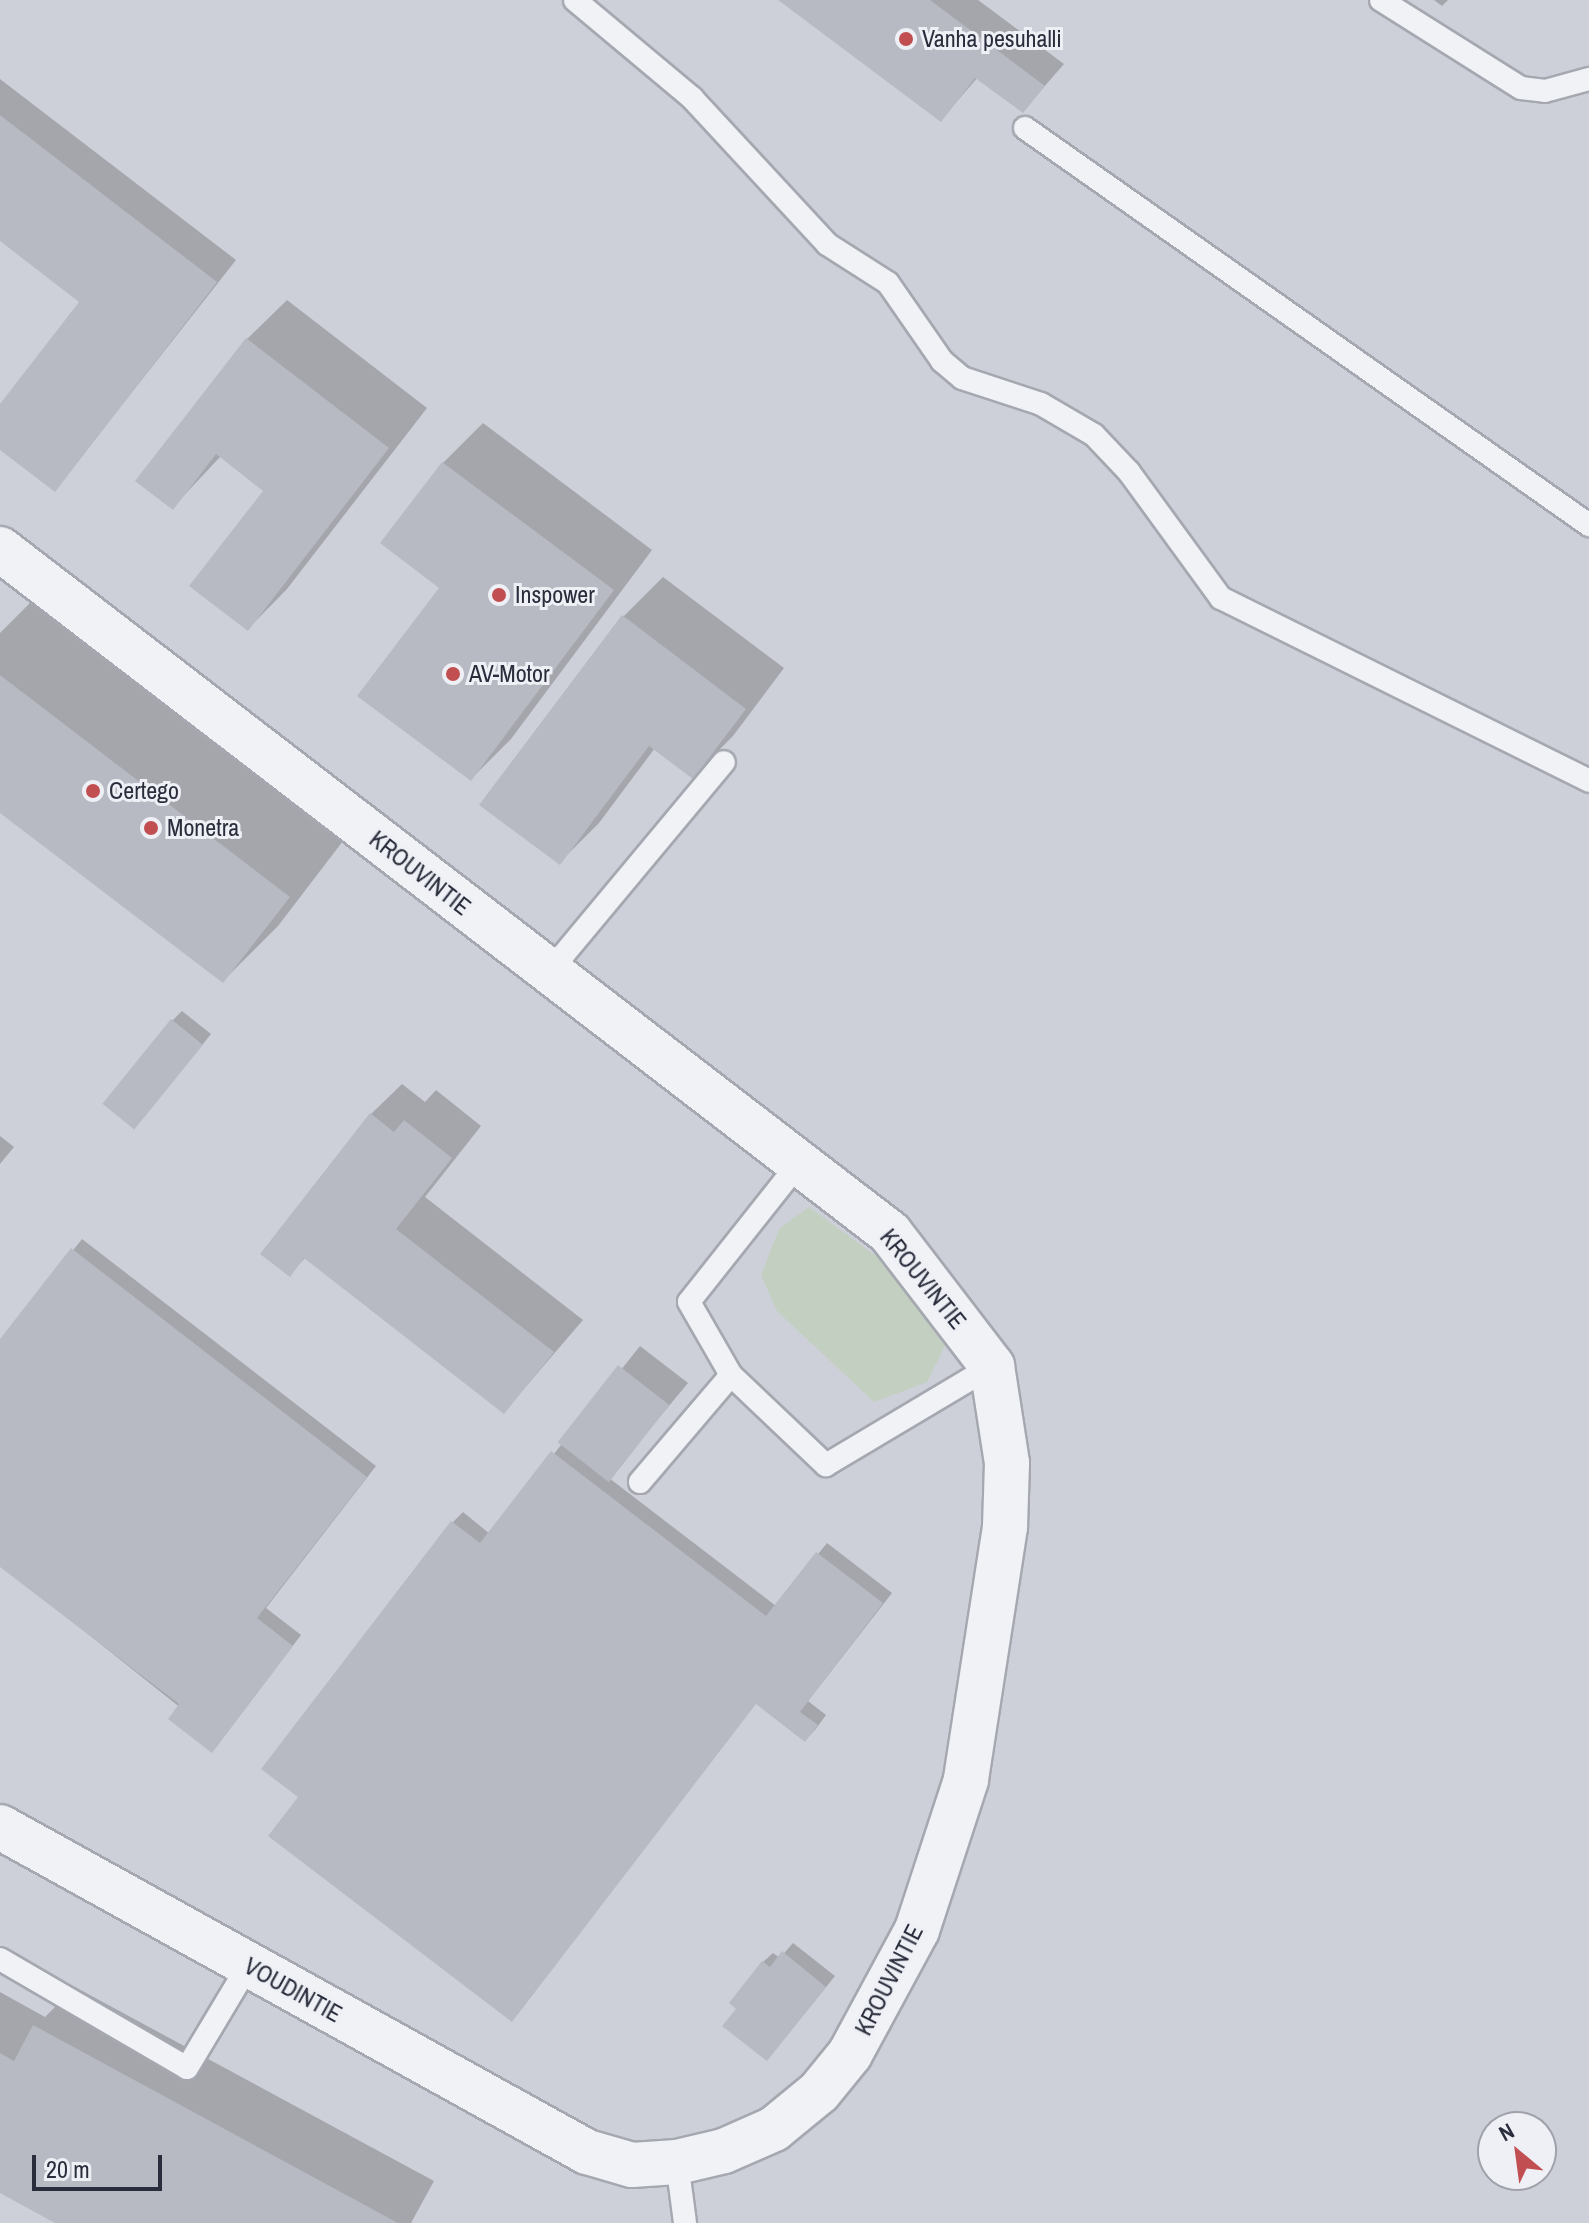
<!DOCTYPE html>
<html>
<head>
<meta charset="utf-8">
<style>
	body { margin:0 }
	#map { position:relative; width:1589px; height:2223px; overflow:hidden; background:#dfe1e7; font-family:"Archivo Narrow",sans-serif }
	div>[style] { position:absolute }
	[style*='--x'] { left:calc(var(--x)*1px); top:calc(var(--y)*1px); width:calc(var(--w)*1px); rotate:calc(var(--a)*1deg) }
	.built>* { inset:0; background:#cdd0d8 }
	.green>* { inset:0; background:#c3d0c1 }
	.shadow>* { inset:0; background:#0003 }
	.building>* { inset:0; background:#b7bac3; transform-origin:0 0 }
	.roads { filter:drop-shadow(2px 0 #a5a8b0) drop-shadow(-2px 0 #a5a8b0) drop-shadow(0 2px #a5a8b0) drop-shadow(0 -2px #a5a8b0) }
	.lane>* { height:22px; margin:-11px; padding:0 11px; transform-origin:11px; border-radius:11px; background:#f1f2f6 }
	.street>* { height:44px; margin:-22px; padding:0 22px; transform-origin:22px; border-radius:22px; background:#f1f2f6 }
	.dots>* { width:22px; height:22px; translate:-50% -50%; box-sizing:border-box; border:4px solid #eef0f5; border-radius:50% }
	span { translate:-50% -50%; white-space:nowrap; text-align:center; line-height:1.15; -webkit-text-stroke:6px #eef0f5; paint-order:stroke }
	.poi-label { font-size:24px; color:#2a2e3c }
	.left { translate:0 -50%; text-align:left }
	.street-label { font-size:24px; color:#2a2e3c }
	.north { position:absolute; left:1477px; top:2111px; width:80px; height:80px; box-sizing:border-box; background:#eef0f5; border:2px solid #a0a2ab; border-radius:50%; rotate:331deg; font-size:22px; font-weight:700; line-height:32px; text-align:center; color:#2a2e3c }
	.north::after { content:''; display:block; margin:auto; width:28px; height:36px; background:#c14f51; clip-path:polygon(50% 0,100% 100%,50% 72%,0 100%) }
	.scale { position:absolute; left:32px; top:2155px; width:130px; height:36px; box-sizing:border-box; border:4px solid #2a2e3c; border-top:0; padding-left:10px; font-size:24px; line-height:28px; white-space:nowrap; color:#2a2e3c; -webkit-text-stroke:6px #eef0f5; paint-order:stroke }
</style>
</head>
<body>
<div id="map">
	<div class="built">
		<div style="clip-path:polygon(evenodd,0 0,1589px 0,1589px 2223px,0 2223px,0 0,1493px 2127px,1541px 2127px,1541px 2175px,1493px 2175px,1493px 2127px)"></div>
	</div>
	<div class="green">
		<div style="clip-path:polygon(809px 1207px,891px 1267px,947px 1342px,927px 1382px,874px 1402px,777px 1311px,761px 1275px,779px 1229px)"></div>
	</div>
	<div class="shadow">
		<div style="clip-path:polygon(782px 0,978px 0,1064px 64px,1023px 111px,978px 77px,941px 120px)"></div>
		<div style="clip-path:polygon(1434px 0,1448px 0,1442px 6px)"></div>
		<div style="clip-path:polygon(0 79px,236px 260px,55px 490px,0 447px,0 407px,82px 301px,0 238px)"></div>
		<div style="clip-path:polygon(287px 300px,427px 408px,287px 589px,248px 629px,266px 491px,221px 456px,173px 507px,247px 339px)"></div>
		<div style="clip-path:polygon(483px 423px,652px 550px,511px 739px,471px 779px,442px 587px,383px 543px,443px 463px)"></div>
		<div style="clip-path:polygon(663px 577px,784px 668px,733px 736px,693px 776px,655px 748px,599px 823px,559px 863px,623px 617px)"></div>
		<div style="clip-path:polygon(30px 603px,343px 841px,278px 926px,223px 981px,0 810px,0 633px)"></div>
		<div style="clip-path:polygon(182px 1011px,211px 1034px,144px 1117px,172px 1021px)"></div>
		<div style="clip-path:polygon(402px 1084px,425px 1102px,436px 1090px,481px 1126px,425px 1197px,583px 1320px,504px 1412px,306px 1257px,290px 1274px,371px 1114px)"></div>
		<div style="clip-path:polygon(0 1136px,14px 1147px,0 1164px)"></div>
		<div style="clip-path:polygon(82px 1239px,376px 1466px,266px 1608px,301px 1635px,221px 1740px,0 1564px,0 1343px)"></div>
		<div style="clip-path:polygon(640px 1346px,688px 1383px,609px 1478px,776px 1606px,827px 1543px,892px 1593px,808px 1701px,826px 1715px,815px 1730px,805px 1740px,757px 1703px,300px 1797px,264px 1769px,453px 1522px,463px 1512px,490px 1534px)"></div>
		<div style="clip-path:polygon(793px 1943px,835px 1976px,776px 2049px,739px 2008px,763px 1962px,773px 1953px,780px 1958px)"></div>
		<div style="clip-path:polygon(75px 1987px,434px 2181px,411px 2223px,59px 2223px,0 2191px,0 1992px,45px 2017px)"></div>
	</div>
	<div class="building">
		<div style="clip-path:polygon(778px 0,930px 0,1045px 86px,1023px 113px,975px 78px,941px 122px)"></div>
		<div style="clip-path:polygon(0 115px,217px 282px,55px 492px,0 450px,0 404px,79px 302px,0 241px)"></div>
		<div style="clip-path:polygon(246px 338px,389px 448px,248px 631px,189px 586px,263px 491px,216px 454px,173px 510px,135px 481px)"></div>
		<div style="clip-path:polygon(442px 462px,614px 590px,471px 781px,357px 696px,439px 588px,380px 543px)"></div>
		<div style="clip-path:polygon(622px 615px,746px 709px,693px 779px,649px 746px,560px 865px,479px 805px)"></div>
		<div style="clip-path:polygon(0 675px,290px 897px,223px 983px,0 813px)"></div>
		<div style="left:171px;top:1019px;width:41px;height:109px;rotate:39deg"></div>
		<div style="clip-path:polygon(370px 1113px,394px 1132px,404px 1120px,452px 1158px,396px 1229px,554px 1352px,504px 1414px,304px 1258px,290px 1277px,260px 1254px)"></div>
		<div style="clip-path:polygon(71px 1248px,367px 1477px,257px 1618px,293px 1646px,212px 1753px,168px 1719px,179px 1704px,0 1567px,0 1339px)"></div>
		<div style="left:618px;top:1365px;width:65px;height:98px;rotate:38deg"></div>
		<div style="clip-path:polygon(551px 1451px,766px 1616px,816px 1552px,883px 1603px,800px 1712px,818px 1725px,805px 1742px,756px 1704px,512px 2022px,268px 1836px,298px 1797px,261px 1769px,451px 1521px,480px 1543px)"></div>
		<div style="clip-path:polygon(782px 1951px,826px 1987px,767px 2061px,722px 2026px,736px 2009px,729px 2003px,762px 1961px,770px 1967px)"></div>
		<div style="clip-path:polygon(33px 2025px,398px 2223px,55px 2223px,0 2193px,0 2053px,14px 2061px)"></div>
	</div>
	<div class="roads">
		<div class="lane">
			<div style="--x:575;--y:0;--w:153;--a:39.9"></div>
			<div style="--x:692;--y:98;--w:199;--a:47.2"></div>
			<div style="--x:827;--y:244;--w:72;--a:32.6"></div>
			<div style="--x:888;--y:283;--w:95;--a:55.3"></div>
			<div style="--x:942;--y:361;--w:26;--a:40"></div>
			<div style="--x:962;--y:378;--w:83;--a:18.2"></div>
			<div style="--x:1041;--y:404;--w:61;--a:30.3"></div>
			<div style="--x:1094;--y:435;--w:51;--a:46.6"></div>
			<div style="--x:1129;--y:472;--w:156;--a:53.9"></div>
			<div style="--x:1221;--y:598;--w:411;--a:26.4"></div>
			<div style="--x:1381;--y:0;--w:165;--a:32.2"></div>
			<div style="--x:1521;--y:88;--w:24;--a:7"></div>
			<div style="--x:1545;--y:91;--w:46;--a:-15.3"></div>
			<div style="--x:1025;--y:128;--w:690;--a:35.14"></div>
			<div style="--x:549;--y:972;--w:273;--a:-50.2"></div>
			<div style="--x:799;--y:1163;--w:177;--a:128.4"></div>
			<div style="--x:689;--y:1302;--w:84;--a:60.1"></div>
			<div style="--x:731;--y:1375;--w:131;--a:43.5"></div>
			<div style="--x:826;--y:1465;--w:193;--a:-30.8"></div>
			<div style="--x:640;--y:1482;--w:140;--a:-49.6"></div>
			<div style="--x:0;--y:1959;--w:216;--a:30.2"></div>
			<div style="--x:187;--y:2068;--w:119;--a:-59.1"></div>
			<div style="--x:677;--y:2162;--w:62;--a:82.5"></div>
		</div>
		<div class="street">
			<div style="--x:0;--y:549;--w:1122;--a:37.54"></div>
			<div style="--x:890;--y:1233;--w:168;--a:52.5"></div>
			<div style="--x:992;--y:1366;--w:98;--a:81.2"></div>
			<div style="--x:1007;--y:1463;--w:64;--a:91.8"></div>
			<div style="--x:1005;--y:1527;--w:256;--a:98.8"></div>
			<div style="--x:966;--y:1780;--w:158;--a:108.1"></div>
			<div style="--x:917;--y:1930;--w:141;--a:118.4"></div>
			<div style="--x:850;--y:2054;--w:49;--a:129.2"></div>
			<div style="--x:819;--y:2092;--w:58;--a:140.6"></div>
			<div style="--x:774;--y:2129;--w:55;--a:156.3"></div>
			<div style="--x:724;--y:2151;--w:48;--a:166.8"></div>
			<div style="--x:677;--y:2162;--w:45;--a:176.2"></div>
			<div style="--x:632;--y:2165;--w:47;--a:-163.9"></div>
			<div style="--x:587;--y:2152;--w:671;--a:-151.03"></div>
		</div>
	</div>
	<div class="dots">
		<div style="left:906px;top:39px;background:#c14f51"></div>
		<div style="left:499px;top:595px;background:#c14f51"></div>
		<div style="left:453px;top:674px;background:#c14f51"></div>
		<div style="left:93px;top:791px;background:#c14f51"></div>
		<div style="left:151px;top:828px;background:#c14f51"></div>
	</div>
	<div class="poi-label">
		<span class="left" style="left:922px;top:39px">Vanha pesuhalli</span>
		<span class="left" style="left:515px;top:595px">Inspower</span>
		<span class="left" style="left:469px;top:674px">AV-Motor</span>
		<span class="left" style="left:109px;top:791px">Certego</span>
		<span class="left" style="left:167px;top:828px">Monetra</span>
	</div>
	<div class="street-label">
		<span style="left:420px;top:873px;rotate:38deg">KROUVINTIE</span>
		<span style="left:923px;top:1279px;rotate:51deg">KROUVINTIE</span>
		<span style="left:889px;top:1980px;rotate:-63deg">KROUVINTIE</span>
		<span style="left:293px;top:1990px;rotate:29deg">VOUDINTIE</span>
	</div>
	<div class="north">N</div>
	<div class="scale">20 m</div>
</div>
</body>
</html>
